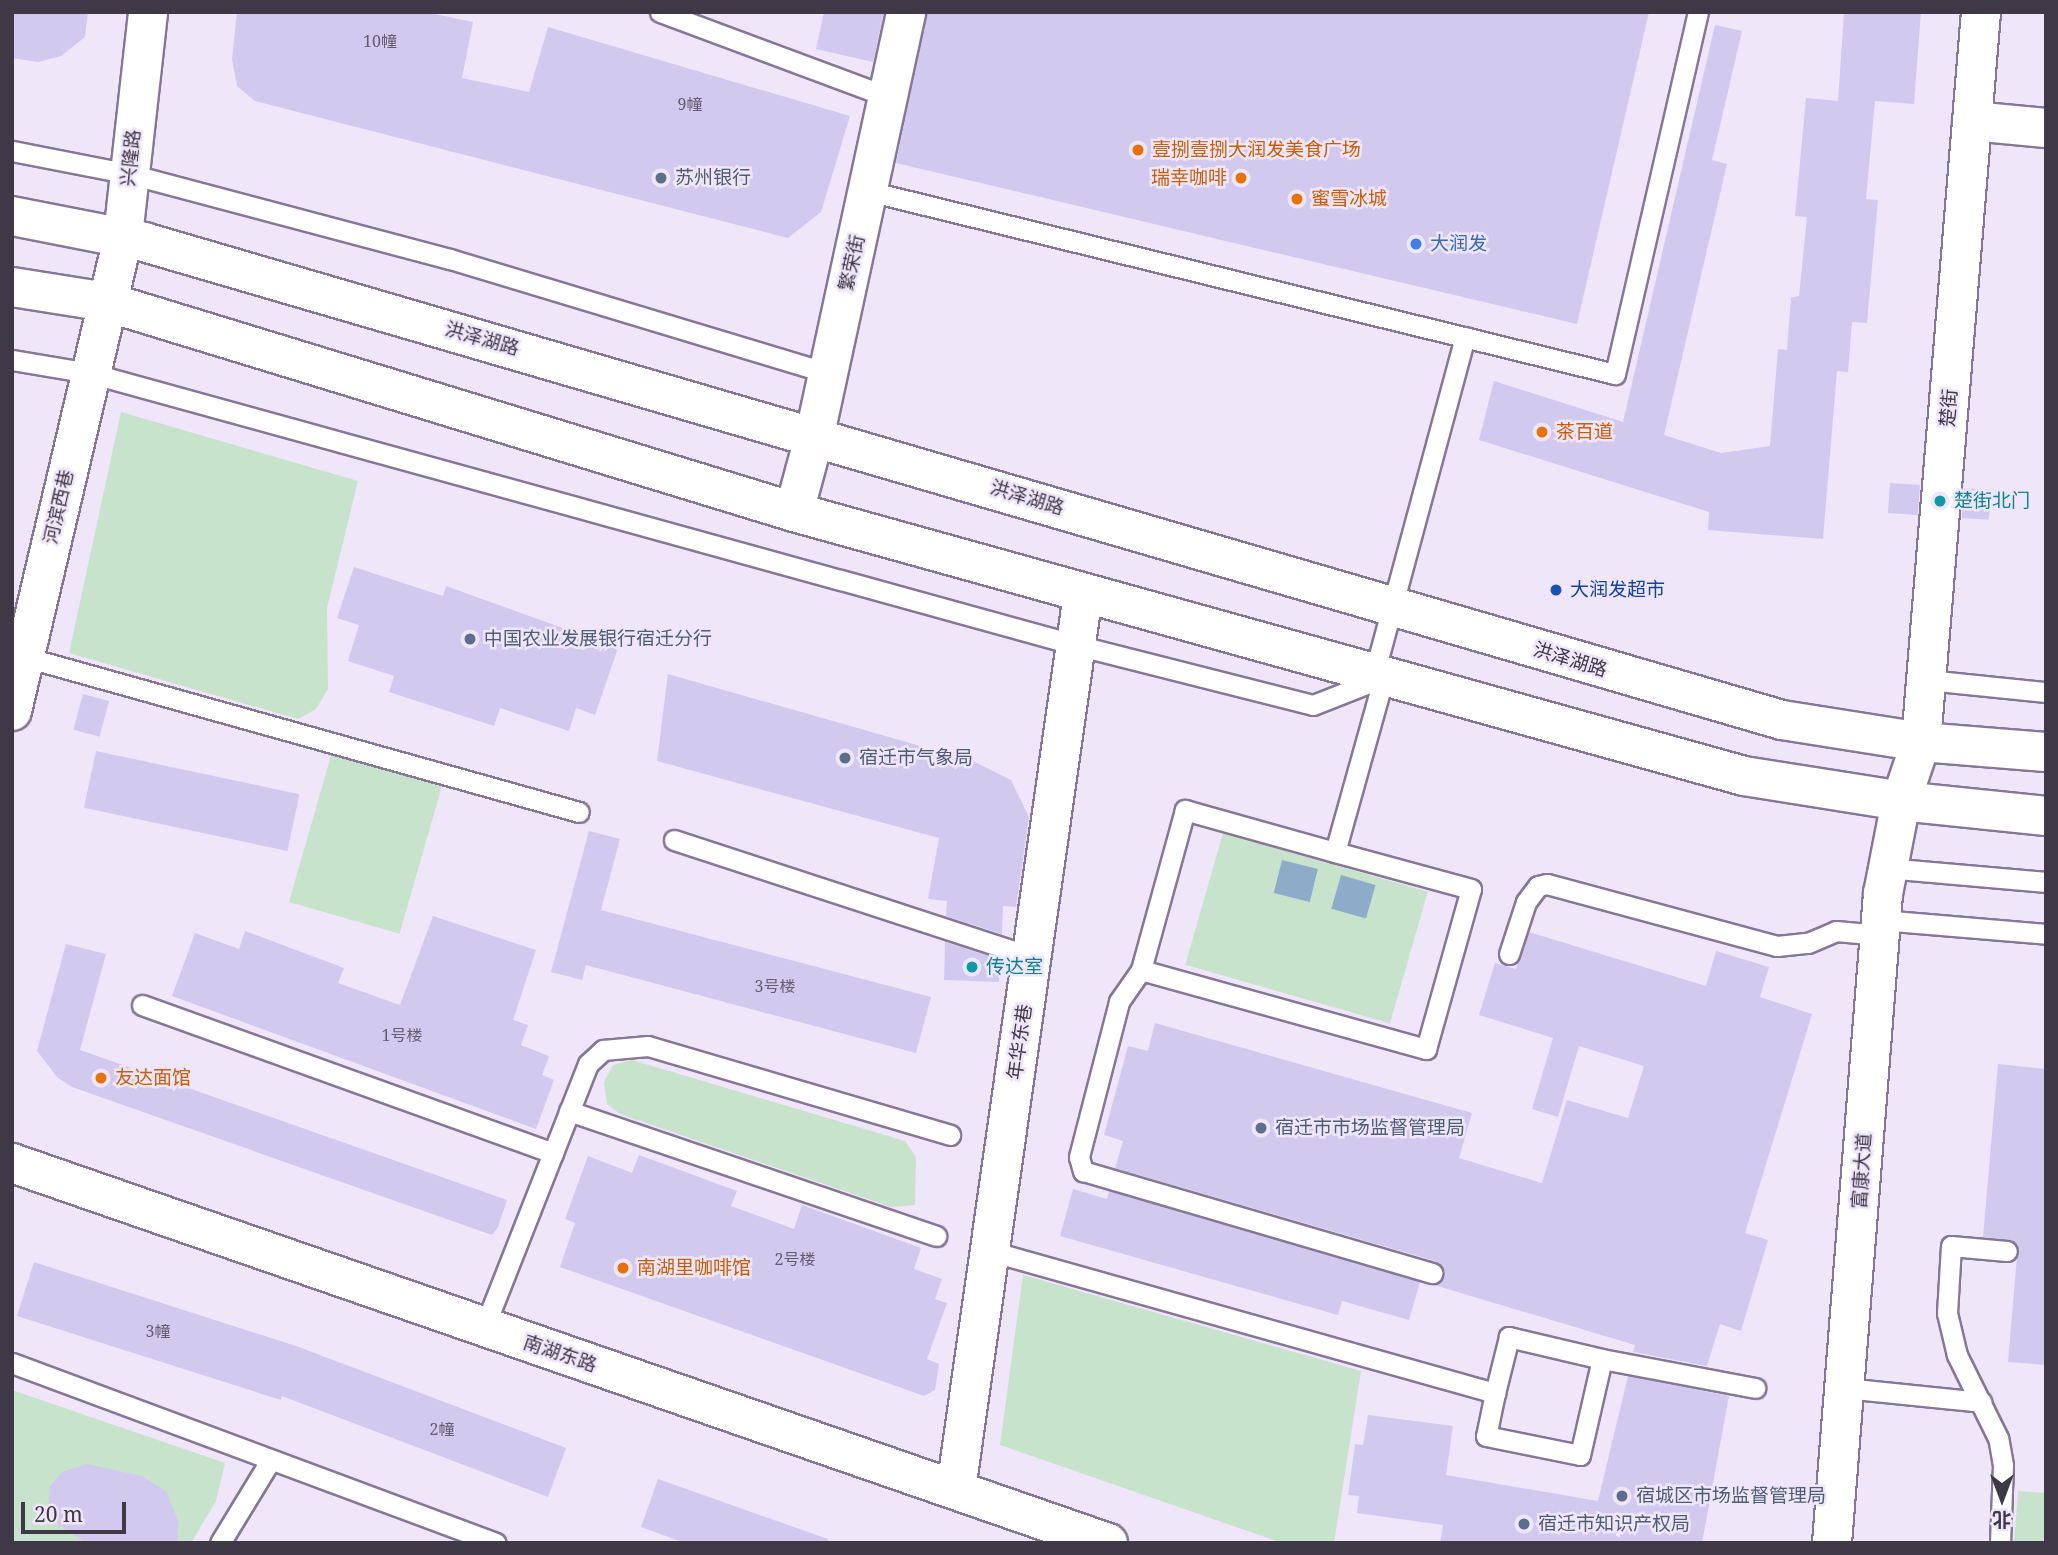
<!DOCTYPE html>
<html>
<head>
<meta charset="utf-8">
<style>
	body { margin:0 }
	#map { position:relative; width:2058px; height:1555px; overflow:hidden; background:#efe6fa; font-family:"Noto Serif","Noto Sans SC",serif }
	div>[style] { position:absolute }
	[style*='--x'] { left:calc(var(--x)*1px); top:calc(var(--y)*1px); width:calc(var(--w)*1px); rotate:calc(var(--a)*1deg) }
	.green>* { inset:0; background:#c8e3cb; transform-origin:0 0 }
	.water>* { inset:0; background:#8eacc9; transform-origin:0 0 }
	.building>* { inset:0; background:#d2caee; transform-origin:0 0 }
	.roads { filter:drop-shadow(2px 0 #867795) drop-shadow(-2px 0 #867795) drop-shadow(0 2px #867795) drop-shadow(0 -2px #867795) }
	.service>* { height:19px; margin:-9.5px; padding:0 9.5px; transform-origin:9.5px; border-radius:9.5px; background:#fff }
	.minor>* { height:38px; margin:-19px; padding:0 19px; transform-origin:19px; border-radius:19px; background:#fff }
	.tertiary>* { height:38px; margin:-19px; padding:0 19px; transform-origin:19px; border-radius:19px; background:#fff }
	.primary>* { height:38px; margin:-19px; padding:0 19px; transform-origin:19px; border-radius:19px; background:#fff }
	.dots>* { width:19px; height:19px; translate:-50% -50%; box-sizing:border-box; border:4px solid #efe6fa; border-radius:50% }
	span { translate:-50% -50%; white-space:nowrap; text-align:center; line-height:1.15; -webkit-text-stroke:5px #efe6fa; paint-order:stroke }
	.number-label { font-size:16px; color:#645c70 }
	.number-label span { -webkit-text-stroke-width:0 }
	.food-label { font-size:19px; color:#c56008 }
	.left { translate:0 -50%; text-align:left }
	.right { translate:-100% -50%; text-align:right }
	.street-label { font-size:19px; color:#3f3846 }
	.service-label { font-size:19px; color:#4e5e75 }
	.shop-label { font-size:19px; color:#366cbe }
	.culture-label { font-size:19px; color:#0d838f }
	.transit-label { font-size:19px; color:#164399 }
	.frame { position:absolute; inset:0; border:14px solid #3f3846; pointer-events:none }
	.north { position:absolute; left:1967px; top:1464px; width:70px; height:70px; -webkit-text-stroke:5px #efe6fa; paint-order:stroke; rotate:180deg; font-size:19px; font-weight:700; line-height:28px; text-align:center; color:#3f3846 }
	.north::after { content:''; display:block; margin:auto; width:24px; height:32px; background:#3f3846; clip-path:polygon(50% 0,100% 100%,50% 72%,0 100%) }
	.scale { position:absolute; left:21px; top:1502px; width:105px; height:32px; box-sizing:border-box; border:4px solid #3f3846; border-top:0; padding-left:9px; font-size:21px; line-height:24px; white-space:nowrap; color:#3f3846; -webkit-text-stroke:5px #efe6fa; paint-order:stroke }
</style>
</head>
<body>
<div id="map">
	<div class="green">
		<div style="clip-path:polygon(121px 412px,358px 481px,327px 608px,328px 689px,316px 709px,298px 719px,69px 653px)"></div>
		<div style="left:332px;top:752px;width:115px;height:156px;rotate:16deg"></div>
		<div style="left:1223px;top:833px;width:213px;height:137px;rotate:16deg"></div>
		<div style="clip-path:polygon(632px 1060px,905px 1141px,916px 1157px,915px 1205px,891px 1207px,620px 1114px,607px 1104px,604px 1082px,613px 1065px)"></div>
		<div style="clip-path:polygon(1023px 1275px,1361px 1371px,1334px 1543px,1282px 1543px,1000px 1445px)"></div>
		<div style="clip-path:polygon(12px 1390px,225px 1463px,216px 1501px,191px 1543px,12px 1543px)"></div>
		<div style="clip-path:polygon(2018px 1491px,2046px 1493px,2046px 1543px,2014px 1543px)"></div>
	</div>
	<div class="water">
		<div style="left:1282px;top:860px;width:37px;height:34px;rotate:14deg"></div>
		<div style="left:1341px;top:875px;width:36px;height:35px;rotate:16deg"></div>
	</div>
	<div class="building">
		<div style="clip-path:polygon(12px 12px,88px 12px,85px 37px,61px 56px,38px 62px,12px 58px)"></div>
		<div style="clip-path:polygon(237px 12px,426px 12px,473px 22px,462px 78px,529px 92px,548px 27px,850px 116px,821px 212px,788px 238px,255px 101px,237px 86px,232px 59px)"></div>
		<div style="clip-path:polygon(824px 12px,884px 12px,873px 62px,816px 49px)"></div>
		<div style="clip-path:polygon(927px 12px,1649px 12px,1577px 324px,896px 163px)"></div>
		<div style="clip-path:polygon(1844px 12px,1921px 12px,1914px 104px,1875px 101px,1866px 199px,1878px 200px,1867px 323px,1852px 322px,1848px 372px,1837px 371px,1823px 539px,1708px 530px,1709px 512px,1479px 440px,1494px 381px,1623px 422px,1715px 25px,1742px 31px,1712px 160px,1727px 164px,1664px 435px,1721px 453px,1770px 446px,1778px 349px,1787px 350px,1791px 298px,1799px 296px,1807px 217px,1795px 216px,1806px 98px,1838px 101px)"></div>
		<div style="left:1890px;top:483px;width:30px;height:30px;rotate:4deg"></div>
		<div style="left:1964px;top:488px;width:27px;height:30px;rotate:4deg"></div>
		<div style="clip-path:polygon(354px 567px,443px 596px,446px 586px,618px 648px,595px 715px,576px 708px,569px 731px,500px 708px,494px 726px,389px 692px,394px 676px,348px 661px,359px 625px,337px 618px)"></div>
		<div style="clip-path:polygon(668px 674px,973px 761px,1011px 780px,1029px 817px,1016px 907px,1003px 906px,1002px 934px,946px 916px,947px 901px,928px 899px,939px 838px,657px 761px)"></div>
		<div style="left:83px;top:694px;width:27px;height:37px;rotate:15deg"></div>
		<div style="left:96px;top:751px;width:208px;height:58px;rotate:12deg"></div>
		<div style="clip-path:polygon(589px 831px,620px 839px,601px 910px,931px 997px,916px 1053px,586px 965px,582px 980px,551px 972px)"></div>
		<div style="clip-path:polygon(433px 916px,536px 950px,513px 1020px,528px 1025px,521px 1045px,549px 1056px,542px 1075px,554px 1080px,536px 1129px,172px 996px,195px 933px,239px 949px,245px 931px,344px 968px,338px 983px,400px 1005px)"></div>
		<div style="clip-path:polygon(1529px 932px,1706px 986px,1716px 951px,1769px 967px,1760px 997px,1812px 1014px,1745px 1233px,1768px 1240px,1741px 1331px,1720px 1324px,1707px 1366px,1633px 1352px,1635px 1345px,1434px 1285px,1444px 1276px,1435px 1261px,1115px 1168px,1123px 1141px,1104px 1135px,1128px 1046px,1148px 1051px,1155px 1023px,1472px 1113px,1459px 1158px,1542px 1183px,1567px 1100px,1628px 1118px,1644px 1066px,1579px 1046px,1558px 1117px,1532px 1109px,1553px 1038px,1479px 1015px,1495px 963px,1516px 969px)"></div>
		<div style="clip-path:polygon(945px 942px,1001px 960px,999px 982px,944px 980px)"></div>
		<div style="clip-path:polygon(66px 944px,106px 954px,80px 1050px,507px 1200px,498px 1227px,492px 1235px,72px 1087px,57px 1077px,37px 1051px)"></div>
		<div style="clip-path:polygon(1998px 1064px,2046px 1069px,2046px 1365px,2008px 1362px,2018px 1244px,1983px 1237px)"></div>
		<div style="clip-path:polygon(639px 1155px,737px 1191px,731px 1206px,794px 1229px,802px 1205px,921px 1248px,914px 1269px,942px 1279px,935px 1299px,947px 1303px,927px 1359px,939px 1364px,935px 1390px,924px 1396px,560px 1267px,575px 1223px,565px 1219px,588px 1156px,632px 1173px)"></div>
		<div style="clip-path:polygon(1073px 1189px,1107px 1199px,1109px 1191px,1420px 1282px,1409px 1320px,1342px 1301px,1338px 1315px,1060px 1236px)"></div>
		<div style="clip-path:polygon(34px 1262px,296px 1346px,566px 1448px,548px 1497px,282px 1396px,281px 1400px,17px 1316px)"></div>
		<div style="clip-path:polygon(1628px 1376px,1729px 1396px,1702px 1543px,1440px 1543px,1443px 1525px,1357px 1513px,1359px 1496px,1348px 1495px,1355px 1444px,1363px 1445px,1368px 1415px,1453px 1426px,1446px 1475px,1598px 1501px)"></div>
		<div style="clip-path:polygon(87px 1464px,142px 1476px,166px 1491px,179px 1522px,177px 1543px,86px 1543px,60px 1526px,48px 1508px,50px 1486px,62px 1472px)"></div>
		<div style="clip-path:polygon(658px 1479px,828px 1539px,827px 1543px,685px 1543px,641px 1527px)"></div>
	</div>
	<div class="roads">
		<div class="service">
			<div style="--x:660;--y:12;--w:243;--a:20.4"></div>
			<div style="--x:12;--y:151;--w:120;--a:11"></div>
			<div style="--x:130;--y:174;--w:331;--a:14.9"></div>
			<div style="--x:450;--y:259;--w:395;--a:16.8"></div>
			<div style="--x:868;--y:191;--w:769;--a:13.77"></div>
			<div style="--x:1615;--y:374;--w:371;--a:-77.1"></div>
			<div style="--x:12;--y:360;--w:79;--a:9.5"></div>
			<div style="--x:90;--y:373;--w:1023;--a:15.42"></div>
			<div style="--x:1076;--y:645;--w:244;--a:14.2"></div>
			<div style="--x:1313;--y:705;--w:71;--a:-21.5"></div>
			<div style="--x:25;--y:657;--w:575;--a:15.63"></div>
			<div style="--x:1374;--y:674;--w:349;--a:-74.9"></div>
			<div style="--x:1927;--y:680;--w:120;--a:5.8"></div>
			<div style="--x:674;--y:840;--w:377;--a:18.1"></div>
			<div style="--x:1335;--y:852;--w:156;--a:-164.4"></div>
			<div style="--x:1185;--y:810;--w:166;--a:105.4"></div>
			<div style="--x:1141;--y:970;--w:296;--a:15.5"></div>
			<div style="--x:1426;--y:1049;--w:166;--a:-74.3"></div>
			<div style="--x:1471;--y:889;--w:141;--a:-164.8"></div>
			<div style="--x:1335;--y:852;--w:182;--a:-74.4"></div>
			<div style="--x:1886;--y:868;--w:161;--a:5"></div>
			<div style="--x:1881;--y:920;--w:166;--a:4.8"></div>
			<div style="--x:1509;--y:954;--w:55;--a:-71.9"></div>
			<div style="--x:1526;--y:902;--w:20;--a:-53"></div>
			<div style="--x:1538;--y:886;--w:9;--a:-13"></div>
			<div style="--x:1547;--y:884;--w:238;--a:15.1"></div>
			<div style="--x:1777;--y:946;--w:31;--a:-6"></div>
			<div style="--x:1808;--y:943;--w:30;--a:-23"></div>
			<div style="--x:1836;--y:931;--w:44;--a:5.2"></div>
			<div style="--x:1141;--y:970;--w:39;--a:125"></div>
			<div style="--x:1119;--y:1002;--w:160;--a:104.5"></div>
			<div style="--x:1079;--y:1157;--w:15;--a:74"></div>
			<div style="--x:1083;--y:1171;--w:364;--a:16.3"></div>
			<div style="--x:142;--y:1005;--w:437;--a:19.8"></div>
			<div style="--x:569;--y:1111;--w:388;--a:18.8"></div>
			<div style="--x:990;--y:1251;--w:525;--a:15.71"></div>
			<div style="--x:1495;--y:1393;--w:44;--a:101.8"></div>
			<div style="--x:1486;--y:1436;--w:96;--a:11.4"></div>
			<div style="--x:1580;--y:1455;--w:98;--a:-77.1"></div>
			<div style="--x:1602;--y:1359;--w:96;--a:-166.7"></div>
			<div style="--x:1509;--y:1337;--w:58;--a:104"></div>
			<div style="--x:484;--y:1328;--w:284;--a:-68.5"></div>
			<div style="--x:588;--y:1064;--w:21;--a:-43"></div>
			<div style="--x:603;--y:1050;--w:45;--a:-5.1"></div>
			<div style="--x:648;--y:1046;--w:315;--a:16.4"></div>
			<div style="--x:1602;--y:1359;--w:156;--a:10.7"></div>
			<div style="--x:12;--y:1363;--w:516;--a:20.4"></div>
			<div style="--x:1844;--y:1388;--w:138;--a:5.8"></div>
			<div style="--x:220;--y:1543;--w:96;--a:-58.6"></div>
			<div style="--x:2000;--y:1543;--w:78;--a:-87.8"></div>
			<div style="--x:2003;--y:1465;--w:27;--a:-100"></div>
			<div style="--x:1998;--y:1438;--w:93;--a:-116.3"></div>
			<div style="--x:1957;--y:1355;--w:43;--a:-103.4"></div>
			<div style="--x:1947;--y:1313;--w:67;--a:-86.6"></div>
			<div style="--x:1951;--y:1246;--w:56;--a:5.1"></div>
		</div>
		<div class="minor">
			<div style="--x:1972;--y:121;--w:74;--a:5.4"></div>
			<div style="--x:794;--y:512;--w:81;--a:-74.9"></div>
			<div style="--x:815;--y:434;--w:432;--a:-77.8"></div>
			<div style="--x:12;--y:711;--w:488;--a:-76.8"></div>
			<div style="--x:123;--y:236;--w:225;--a:-83.6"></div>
			<div style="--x:1901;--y:801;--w:62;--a:-71.3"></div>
			<div style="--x:1921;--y:742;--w:732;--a:-85.3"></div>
			<div style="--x:956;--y:1489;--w:904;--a:-81.92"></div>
		</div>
		<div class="tertiary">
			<div style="--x:12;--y:1163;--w:1160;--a:19.12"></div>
			<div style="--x:1832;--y:1543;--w:651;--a:-85.51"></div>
			<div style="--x:1883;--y:894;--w:95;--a:-79"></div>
		</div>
		<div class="primary">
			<div style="--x:12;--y:216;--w:135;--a:11.1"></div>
			<div style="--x:144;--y:242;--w:1706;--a:16.27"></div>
			<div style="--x:1782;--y:720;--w:141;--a:9"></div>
			<div style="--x:1921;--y:742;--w:125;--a:4.6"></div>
			<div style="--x:12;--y:287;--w:96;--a:9"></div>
			<div style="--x:107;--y:302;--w:718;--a:17"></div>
			<div style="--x:794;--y:512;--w:986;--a:15.53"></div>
			<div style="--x:1744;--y:776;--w:159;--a:9"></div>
			<div style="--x:1901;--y:801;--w:146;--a:5.9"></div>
		</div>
	</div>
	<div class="dots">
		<div style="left:1138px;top:150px;background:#e8710a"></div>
		<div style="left:661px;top:178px;background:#5c6f8a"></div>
		<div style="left:1241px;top:178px;background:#e8710a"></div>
		<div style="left:1297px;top:199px;background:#e8710a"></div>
		<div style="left:1416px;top:244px;background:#3f7fe0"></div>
		<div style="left:1542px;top:432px;background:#e8710a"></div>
		<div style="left:1940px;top:501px;background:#0f9aa8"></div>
		<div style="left:1556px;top:590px;background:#1a4fb4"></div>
		<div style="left:470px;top:639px;background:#5c6f8a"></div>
		<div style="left:845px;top:758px;background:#5c6f8a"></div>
		<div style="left:972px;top:967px;background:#0f9aa8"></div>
		<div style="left:101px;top:1078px;background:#e8710a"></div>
		<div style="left:1261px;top:1128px;background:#5c6f8a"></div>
		<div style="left:623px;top:1268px;background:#e8710a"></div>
		<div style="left:1622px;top:1496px;background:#5c6f8a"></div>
		<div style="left:1524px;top:1524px;background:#5c6f8a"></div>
	</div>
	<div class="number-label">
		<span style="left:380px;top:41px">10幢</span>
		<span style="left:690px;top:104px">9幢</span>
		<span style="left:775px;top:986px">3号楼</span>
		<span style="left:402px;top:1035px">1号楼</span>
		<span style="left:795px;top:1259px">2号楼</span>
		<span style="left:158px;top:1331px">3幢</span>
		<span style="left:442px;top:1429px">2幢</span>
	</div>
	<div class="food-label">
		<span class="left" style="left:1152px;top:150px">壹捌壹捌大润发美食广场</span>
		<span class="right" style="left:1227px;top:178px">瑞幸咖啡</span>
		<span class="left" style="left:1311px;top:199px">蜜雪冰城</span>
		<span class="left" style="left:1556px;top:432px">茶百道</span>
		<span class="left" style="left:115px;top:1078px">友达面馆</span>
		<span class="left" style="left:637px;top:1268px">南湖里咖啡馆</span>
	</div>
	<div class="street-label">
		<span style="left:131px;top:158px;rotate:-84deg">兴隆路</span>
		<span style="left:852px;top:263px;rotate:-78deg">繁荣街</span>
		<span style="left:482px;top:339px;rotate:16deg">洪泽湖路</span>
		<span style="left:1949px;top:408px;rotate:-85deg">楚街</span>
		<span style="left:1027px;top:498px;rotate:17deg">洪泽湖路</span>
		<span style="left:59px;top:507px;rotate:-77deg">河滨西巷</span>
		<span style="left:1570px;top:660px;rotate:17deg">洪泽湖路</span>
		<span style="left:1020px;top:1042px;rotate:-82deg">年华东巷</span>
		<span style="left:1862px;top:1171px;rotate:-86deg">富康大道</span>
		<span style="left:560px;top:1354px;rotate:19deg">南湖东路</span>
	</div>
	<div class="service-label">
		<span class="left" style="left:675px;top:178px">苏州银行</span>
		<span class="left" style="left:484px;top:639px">中国农业发展银行宿迁分行</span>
		<span class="left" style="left:859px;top:758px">宿迁市气象局</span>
		<span class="left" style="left:1275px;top:1128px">宿迁市市场监督管理局</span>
		<span class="left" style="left:1636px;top:1496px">宿城区市场监督管理局</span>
		<span class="left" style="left:1538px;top:1524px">宿迁市知识产权局</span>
	</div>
	<div class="shop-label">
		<span class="left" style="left:1430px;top:244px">大润发</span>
	</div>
	<div class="culture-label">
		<span class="left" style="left:1954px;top:501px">楚街北门</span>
		<span class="left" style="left:986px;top:967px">传达室</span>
	</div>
	<div class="transit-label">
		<span class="left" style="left:1570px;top:590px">大润发超市</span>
	</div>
	<div class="frame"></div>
	<div class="north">北</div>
	<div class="scale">20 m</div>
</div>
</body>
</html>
